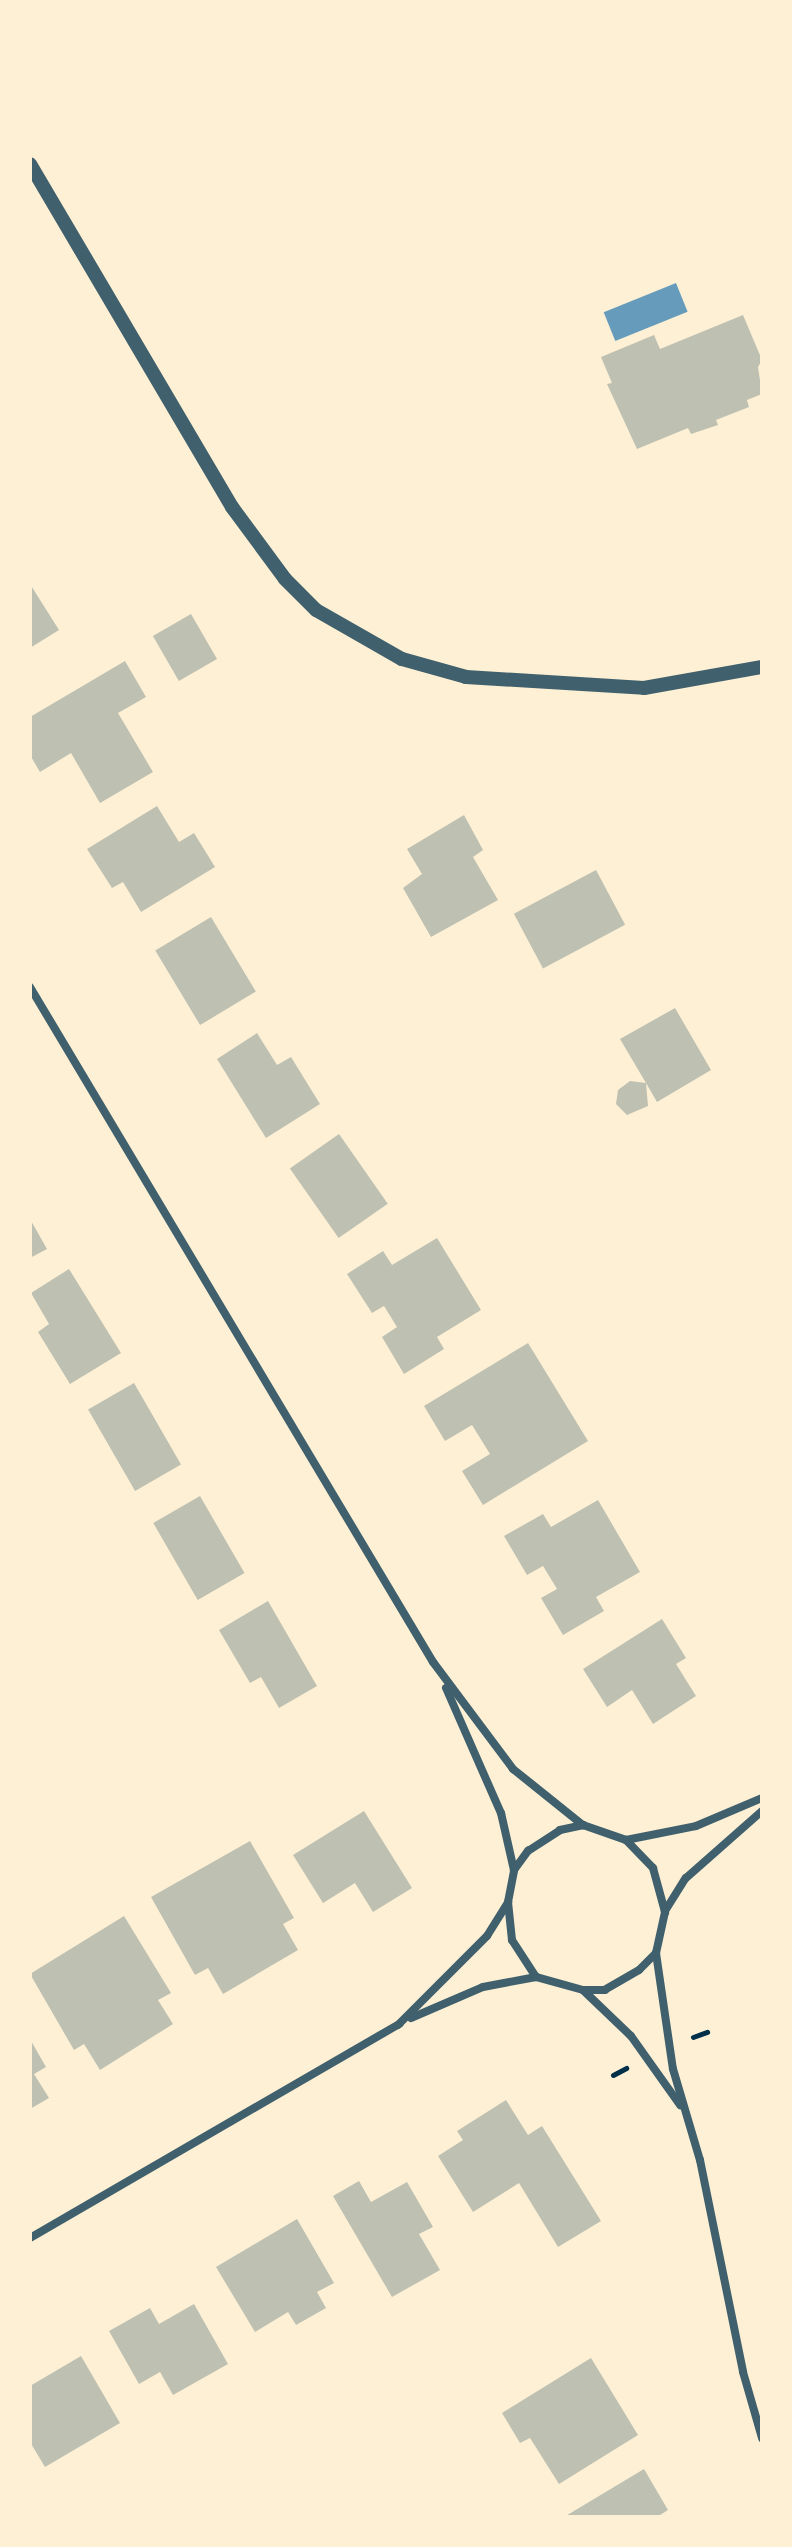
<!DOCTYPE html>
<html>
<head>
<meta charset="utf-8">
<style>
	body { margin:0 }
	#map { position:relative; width:792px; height:2547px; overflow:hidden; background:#fdf0d5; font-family:"PT Sans",sans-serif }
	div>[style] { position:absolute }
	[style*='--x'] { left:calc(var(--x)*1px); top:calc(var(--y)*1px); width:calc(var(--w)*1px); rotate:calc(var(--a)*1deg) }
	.water>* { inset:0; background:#669bbc; transform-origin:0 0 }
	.building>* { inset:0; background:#bec0b2; transform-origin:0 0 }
	.path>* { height:5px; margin:-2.5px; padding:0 2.5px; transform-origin:2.5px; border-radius:2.5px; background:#003049 }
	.minor>* { height:8px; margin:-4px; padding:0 4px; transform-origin:4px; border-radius:4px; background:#3f606c }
	.tertiary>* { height:14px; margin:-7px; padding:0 7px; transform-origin:7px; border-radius:7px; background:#3f606c }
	span { translate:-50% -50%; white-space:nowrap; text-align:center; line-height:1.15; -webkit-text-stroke:8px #fdf0d5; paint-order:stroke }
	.frame { position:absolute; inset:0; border:32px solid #fdf0d5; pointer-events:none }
</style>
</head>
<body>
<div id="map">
	<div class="water">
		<div style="left:676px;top:283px;width:31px;height:78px;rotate:68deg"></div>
	</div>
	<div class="building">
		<div style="clip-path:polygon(743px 315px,762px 360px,758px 367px,762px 394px,747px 400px,749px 407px,716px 420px,718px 425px,691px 434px,688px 428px,637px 449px,607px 384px,612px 383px,601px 357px,654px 335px,660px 349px)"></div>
		<div style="clip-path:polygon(30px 584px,59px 630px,30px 648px)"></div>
		<div style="left:191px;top:614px;width:52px;height:44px;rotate:60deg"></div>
		<div style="clip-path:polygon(125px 661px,146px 697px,118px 713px,153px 772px,100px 803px,71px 753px,40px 772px,30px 755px,30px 717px)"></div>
		<div style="clip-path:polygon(157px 806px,179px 842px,194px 833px,215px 867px,141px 912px,123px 882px,112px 888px,87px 849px)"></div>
		<div style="clip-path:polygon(464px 815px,483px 850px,473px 857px,498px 900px,431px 937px,403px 888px,422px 874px,407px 849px)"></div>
		<div style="left:596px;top:870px;width:62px;height:93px;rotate:62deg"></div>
		<div style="left:211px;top:917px;width:87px;height:65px;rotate:59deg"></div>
		<div style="clip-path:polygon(675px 1008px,711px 1070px,657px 1102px,646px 1083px,648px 1106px,627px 1115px,616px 1104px,618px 1090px,630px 1081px,646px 1083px,620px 1039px)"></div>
		<div style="clip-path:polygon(257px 1033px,277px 1065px,291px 1057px,320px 1104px,266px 1138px,217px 1059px)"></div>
		<div style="left:339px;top:1134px;width:85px;height:60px;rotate:55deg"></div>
		<div style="clip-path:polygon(30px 1219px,47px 1249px,30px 1258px)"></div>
		<div style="clip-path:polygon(437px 1238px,481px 1310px,437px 1337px,444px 1349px,404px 1374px,382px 1337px,397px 1327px,384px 1306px,372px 1313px,347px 1274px,383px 1251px,392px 1265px)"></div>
		<div style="clip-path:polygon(69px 1269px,121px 1353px,70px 1384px,38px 1332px,49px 1324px,31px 1293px)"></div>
		<div style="clip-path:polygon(528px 1343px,588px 1441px,483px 1505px,462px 1471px,490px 1454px,472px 1425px,445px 1441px,424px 1406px)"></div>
		<div style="left:134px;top:1383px;width:94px;height:53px;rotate:60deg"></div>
		<div style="left:200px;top:1496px;width:89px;height:54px;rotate:60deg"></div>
		<div style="clip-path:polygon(598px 1500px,640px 1572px,596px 1597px,604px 1611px,563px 1635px,541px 1598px,557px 1589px,543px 1566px,527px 1575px,504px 1536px,543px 1514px,551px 1527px)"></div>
		<div style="clip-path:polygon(268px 1601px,317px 1686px,279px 1708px,261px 1677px,250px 1683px,219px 1630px)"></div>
		<div style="clip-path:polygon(662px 1619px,686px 1658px,676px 1664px,696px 1696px,653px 1724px,632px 1690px,607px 1707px,583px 1669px)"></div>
		<div style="clip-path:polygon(364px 1811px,412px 1888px,373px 1912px,355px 1883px,323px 1903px,293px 1855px)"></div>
		<div style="clip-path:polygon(250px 1841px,294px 1918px,283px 1924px,298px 1950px,223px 1994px,208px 1968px,195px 1975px,151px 1897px)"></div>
		<div style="clip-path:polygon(124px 1916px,171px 1993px,158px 2000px,173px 2024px,100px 2070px,84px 2044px,74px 2050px,30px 1974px)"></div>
		<div style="clip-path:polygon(30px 2039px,46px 2067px,34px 2074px,49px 2098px,30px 2109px)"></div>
		<div style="clip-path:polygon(506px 2100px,528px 2135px,542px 2126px,601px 2221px,558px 2247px,519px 2183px,473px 2212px,438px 2156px,463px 2140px,457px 2131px)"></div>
		<div style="clip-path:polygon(359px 2181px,371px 2202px,407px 2182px,433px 2227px,419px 2234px,440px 2270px,392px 2297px,333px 2196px)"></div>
		<div style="clip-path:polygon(297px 2219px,334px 2283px,317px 2292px,326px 2308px,296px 2325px,288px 2312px,255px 2332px,216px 2267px)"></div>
		<div style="clip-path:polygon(194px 2304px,228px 2364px,173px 2395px,160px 2372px,139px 2384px,109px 2331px,150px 2308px,159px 2324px)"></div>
		<div style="clip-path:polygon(81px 2356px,120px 2423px,45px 2467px,30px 2442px,30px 2386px)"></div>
		<div style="clip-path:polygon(591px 2358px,638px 2435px,559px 2484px,530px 2438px,520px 2443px,502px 2413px)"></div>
		<div style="clip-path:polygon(644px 2469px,668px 2510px,657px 2517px,564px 2517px)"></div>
	</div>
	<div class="path">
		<div style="--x:693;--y:2037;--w:15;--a:-20"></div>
		<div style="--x:613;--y:2075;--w:15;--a:-28"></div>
	</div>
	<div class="minor">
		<div style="--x:30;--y:987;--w:786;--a:59.16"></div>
		<div style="--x:433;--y:1662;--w:134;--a:53.2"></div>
		<div style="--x:513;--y:1769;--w:90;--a:38.7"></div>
		<div style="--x:446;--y:1688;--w:137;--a:66.3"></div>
		<div style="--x:501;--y:1813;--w:58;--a:77.2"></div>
		<div style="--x:626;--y:1840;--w:71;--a:-11.3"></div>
		<div style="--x:696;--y:1826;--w:72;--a:-23"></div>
		<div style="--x:665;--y:1911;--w:39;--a:-58"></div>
		<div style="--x:686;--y:1878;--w:101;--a:-41.4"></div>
		<div style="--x:656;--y:1953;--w:117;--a:81.7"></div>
		<div style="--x:673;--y:2069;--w:95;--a:73.5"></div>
		<div style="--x:700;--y:2160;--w:216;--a:78.5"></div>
		<div style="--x:743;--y:2372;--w:69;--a:73.9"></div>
		<div style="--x:584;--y:1991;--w:65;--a:43.8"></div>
		<div style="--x:631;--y:2036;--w:85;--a:54.6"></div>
		<div style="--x:411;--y:2018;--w:78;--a:-23.3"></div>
		<div style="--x:483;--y:1987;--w:54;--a:-10.7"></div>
		<div style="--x:398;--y:2025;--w:126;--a:-45"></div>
		<div style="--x:487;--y:1936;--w:40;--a:-58"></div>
		<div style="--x:508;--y:1902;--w:33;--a:-79"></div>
		<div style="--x:514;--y:1870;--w:24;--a:-54"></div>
		<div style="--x:528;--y:1851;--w:38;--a:-33"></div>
		<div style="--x:560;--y:1830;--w:24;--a:-12"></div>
		<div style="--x:583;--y:1825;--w:46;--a:19.2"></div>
		<div style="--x:626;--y:1840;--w:39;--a:46"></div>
		<div style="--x:653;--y:1868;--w:46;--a:74.7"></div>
		<div style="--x:665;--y:1912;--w:42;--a:102.4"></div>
		<div style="--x:656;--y:1953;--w:24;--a:135"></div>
		<div style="--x:639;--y:1970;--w:39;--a:150"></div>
		<div style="--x:605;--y:1990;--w:22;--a:180"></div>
		<div style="--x:583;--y:1990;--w:49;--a:-164.5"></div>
		<div style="--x:536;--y:1977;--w:44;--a:-123"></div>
		<div style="--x:512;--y:1940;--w:38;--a:-96"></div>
		<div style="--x:30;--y:2238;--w:427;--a:-30.1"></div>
	</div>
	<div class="tertiary">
		<div style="--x:30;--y:164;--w:398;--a:59.5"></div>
		<div style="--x:232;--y:507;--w:89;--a:53.6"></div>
		<div style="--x:285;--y:579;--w:44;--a:45"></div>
		<div style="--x:316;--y:610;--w:99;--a:29.7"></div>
		<div style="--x:402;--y:659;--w:66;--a:15.7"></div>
		<div style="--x:466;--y:677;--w:178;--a:3.5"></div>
		<div style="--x:644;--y:688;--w:120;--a:-10.1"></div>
	</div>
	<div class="frame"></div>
</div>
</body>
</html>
